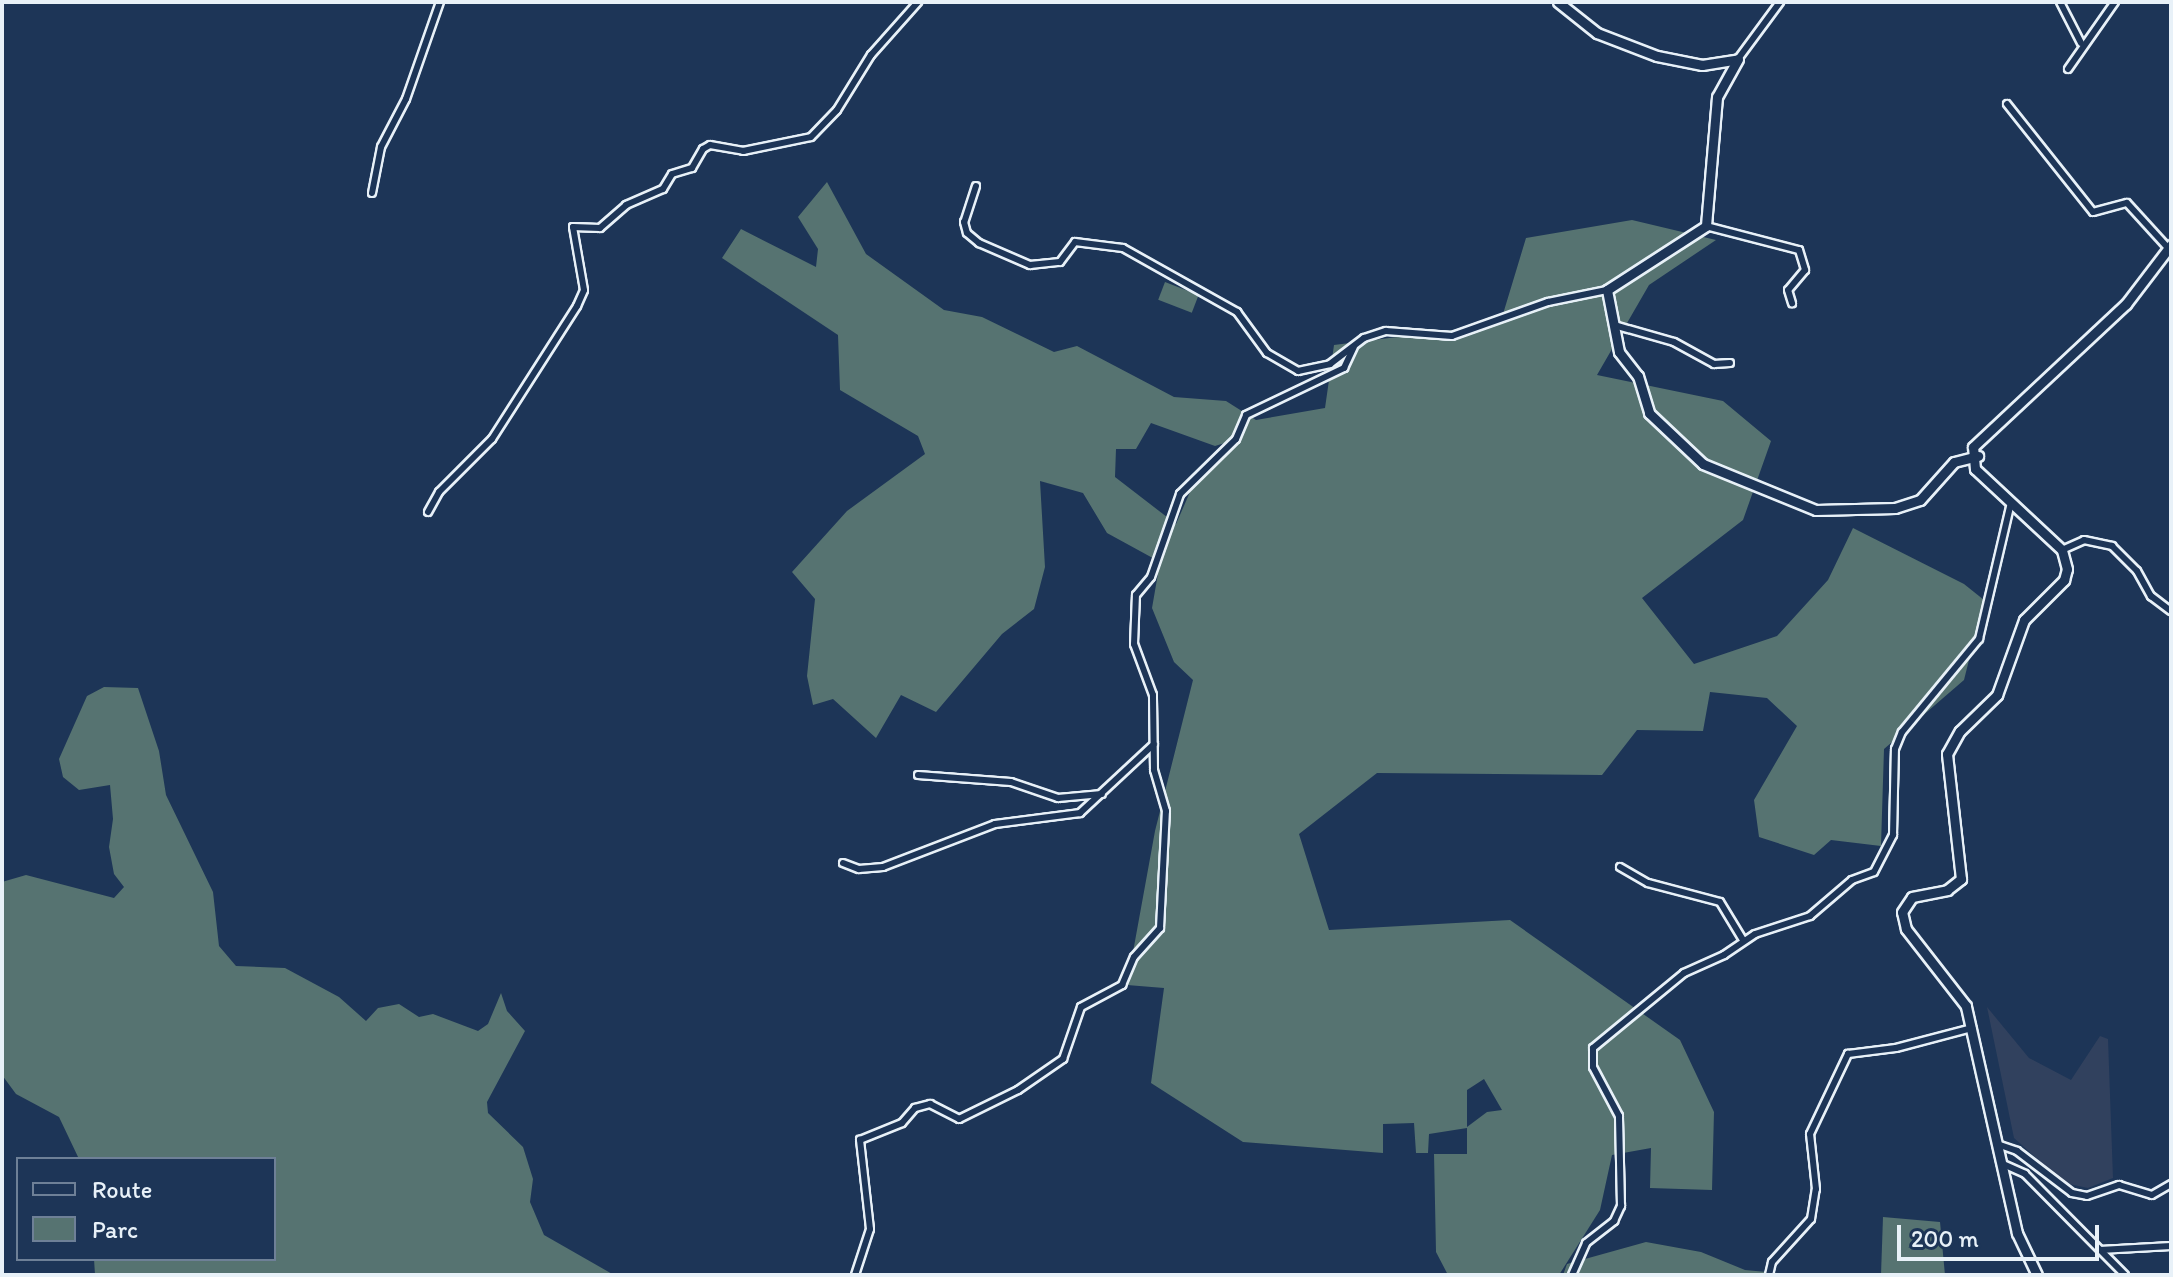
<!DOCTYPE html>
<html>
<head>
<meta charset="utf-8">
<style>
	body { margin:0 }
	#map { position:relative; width:2173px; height:1277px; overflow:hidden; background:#1d3557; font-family:Itim,sans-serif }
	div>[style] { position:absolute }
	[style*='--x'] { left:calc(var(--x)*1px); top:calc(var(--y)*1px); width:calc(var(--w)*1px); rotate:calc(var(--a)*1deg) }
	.built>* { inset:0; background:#31415e }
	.green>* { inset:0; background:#567371; transform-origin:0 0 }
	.roads { filter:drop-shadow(2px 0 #e8f1f8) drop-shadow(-2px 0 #e8f1f8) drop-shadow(0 2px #e8f1f8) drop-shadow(0 -2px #e8f1f8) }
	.street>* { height:6px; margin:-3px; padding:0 3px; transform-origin:3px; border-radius:3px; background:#1d3557 }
	.secondary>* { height:9px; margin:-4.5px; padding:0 4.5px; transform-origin:4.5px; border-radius:4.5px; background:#1d3557 }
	span { translate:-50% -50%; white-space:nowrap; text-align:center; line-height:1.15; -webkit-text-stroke:6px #1d3557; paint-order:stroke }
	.frame { position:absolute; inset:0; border:4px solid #e8f1f8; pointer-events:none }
	.legend { position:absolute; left:16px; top:1157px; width:260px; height:104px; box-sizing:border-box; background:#1d3557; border:2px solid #6e8097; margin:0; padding:10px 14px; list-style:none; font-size:24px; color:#e8f1f8 }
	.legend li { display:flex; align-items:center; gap:16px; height:40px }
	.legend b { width:40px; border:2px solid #6e8097 }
	.scale { position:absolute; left:1897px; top:1225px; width:202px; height:36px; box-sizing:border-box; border:4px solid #e8f1f8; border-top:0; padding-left:10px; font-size:24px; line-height:28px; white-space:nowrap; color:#e8f1f8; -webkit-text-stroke:6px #1d3557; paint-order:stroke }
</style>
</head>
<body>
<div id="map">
	<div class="built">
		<div style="clip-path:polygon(1987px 1007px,2029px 1058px,2071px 1080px,2100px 1036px,2108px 1039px,2113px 1178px,2088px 1188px,2064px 1183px,2014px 1138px)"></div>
	</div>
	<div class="green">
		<div style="clip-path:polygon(evenodd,827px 182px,866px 254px,944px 310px,982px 317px,1054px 352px,1077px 346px,1174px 397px,1226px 401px,1256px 420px,1325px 408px,1334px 345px,1500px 324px,1526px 238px,1632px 220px,1716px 240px,1649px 285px,1597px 375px,1723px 401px,1771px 441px,1743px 520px,1642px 598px,1694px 664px,1777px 636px,1828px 580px,1853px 528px,1964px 584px,1984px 600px,1964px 680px,1884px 749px,1881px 846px,1831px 840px,1814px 855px,1759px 837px,1754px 800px,1797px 726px,1767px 698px,1710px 692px,1703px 731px,1637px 730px,1602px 775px,1377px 773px,1299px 834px,1329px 930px,1510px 920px,1680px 1040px,1714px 1112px,1712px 1190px,1650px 1188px,1651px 1148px,1612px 1155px,1600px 1210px,1559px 1275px,1448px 1275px,1436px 1252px,1434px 1154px,1467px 1154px,1467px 1128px,1429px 1134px,1428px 1153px,1416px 1153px,1414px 1123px,1383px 1124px,1383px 1153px,1243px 1142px,1151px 1083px,1164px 988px,1127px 985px,1155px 831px,1193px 680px,1174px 662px,1152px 608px,1160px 562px,1107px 533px,1083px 493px,1040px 481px,1045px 567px,1034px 609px,1002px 634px,936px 712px,901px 695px,876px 738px,833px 699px,813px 705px,807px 676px,815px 599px,792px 572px,847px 511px,925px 454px,918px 436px,840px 390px,838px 335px,722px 258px,741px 229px,816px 267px,818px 249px,798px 217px,827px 182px,1151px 423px,1215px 446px,1238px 439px,1190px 492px,1176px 524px,1115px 477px,1116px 449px,1136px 449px,1151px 423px,827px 182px,1484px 1079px,1502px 1110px,1487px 1112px,1467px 1127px,1467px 1090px,1484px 1079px)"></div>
		<div style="left:1165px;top:282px;width:36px;height:19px;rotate:21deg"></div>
		<div style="clip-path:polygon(104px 687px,138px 688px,159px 751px,166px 795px,213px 892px,219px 946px,236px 966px,285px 968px,339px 997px,366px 1021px,378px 1008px,399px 1004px,419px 1017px,433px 1014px,478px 1031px,488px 1024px,501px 993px,507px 1011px,525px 1031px,487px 1102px,488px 1113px,523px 1147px,533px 1179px,530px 1202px,544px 1235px,614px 1275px,95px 1275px,94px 1259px,274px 1259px,274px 1159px,79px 1159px,59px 1117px,16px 1094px,2px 1075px,2px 882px,26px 875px,114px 898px,124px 887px,114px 874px,109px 847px,113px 819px,110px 785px,79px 790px,63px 777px,59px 759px,87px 696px)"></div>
		<div style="clip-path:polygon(1883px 1217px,1940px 1222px,1945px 1275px,1881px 1275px)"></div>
		<div style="clip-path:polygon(1646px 1242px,1701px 1252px,1745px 1270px,1798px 1275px,1563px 1275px,1567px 1264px)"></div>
	</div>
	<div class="roads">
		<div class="street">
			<div style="--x:2060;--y:2;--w:46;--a:62.9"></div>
			<div style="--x:1738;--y:59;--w:71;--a:-53.6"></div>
			<div style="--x:2068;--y:69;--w:82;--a:-55"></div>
			<div style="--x:2007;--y:104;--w:138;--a:51.5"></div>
			<div style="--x:2093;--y:212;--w:35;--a:-15"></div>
			<div style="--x:2127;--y:203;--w:61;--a:47.7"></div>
			<div style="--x:976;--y:186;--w:38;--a:108"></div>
			<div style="--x:964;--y:222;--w:11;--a:75"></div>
			<div style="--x:967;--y:233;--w:16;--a:40"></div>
			<div style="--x:979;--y:243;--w:56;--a:23.3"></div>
			<div style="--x:1030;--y:265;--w:30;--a:-6"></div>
			<div style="--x:1060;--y:262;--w:25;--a:-53"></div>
			<div style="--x:1075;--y:242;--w:48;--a:7.1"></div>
			<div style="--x:1123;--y:248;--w:131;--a:29.3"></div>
			<div style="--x:1237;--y:312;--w:51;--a:53.8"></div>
			<div style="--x:1267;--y:353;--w:36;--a:30"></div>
			<div style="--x:1298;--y:371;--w:33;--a:-12"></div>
			<div style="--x:1330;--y:364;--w:43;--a:-37.4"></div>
			<div style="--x:1364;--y:338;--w:23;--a:-18"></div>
			<div style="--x:1386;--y:331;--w:66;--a:4.3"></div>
			<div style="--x:1452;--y:336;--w:102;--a:-19.5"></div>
			<div style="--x:1548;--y:302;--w:60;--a:-11.5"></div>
			<div style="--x:372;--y:193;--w:47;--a:-78.9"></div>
			<div style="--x:381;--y:147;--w:54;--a:-62.5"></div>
			<div style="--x:406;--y:99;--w:103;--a:-70.7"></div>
			<div style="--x:1706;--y:226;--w:96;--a:14.5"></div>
			<div style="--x:1799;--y:250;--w:21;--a:73"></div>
			<div style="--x:1805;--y:270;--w:26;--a:130"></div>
			<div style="--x:1788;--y:290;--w:14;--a:73"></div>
			<div style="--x:1614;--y:325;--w:62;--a:15.8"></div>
			<div style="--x:1674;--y:342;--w:46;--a:28.8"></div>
			<div style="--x:1714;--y:364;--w:16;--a:-4"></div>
			<div style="--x:428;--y:512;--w:23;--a:-61"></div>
			<div style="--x:439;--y:492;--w:75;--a:-45"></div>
			<div style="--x:492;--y:439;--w:158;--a:-57.4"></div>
			<div style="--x:577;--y:306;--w:17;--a:-66"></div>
			<div style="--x:584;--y:290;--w:64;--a:-99.9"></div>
			<div style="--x:573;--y:227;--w:27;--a:2"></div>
			<div style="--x:600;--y:228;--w:35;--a:-41"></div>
			<div style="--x:626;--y:205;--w:40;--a:-23.4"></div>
			<div style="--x:663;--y:189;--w:17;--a:-59"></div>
			<div style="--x:672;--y:174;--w:21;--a:-17"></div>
			<div style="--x:692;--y:168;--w:22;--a:-60"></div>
			<div style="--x:703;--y:149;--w:8;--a:-30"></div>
			<div style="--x:710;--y:145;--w:34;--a:10"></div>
			<div style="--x:743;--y:151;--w:69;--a:-11.6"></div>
			<div style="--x:811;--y:137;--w:37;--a:-46"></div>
			<div style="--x:837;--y:110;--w:65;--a:-58.3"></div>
			<div style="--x:871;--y:55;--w:71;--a:-48.4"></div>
			<div style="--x:2062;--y:550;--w:24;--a:-24"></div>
			<div style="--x:2084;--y:540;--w:29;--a:12"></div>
			<div style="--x:2112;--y:546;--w:35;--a:45"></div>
			<div style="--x:2137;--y:571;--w:29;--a:61"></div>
			<div style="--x:2151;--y:596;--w:25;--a:37"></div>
			<div style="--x:918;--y:775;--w:93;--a:4.3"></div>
			<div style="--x:1011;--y:782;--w:50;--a:18.8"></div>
			<div style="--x:1058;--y:798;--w:44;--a:-5.2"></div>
			<div style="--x:843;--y:863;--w:17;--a:21"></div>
			<div style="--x:859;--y:869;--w:24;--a:-5"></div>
			<div style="--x:883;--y:867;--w:120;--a:-21"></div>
			<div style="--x:995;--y:824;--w:86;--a:-7.4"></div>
			<div style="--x:1080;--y:813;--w:101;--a:-43"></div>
			<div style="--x:1620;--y:867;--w:32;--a:30"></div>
			<div style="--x:1648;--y:883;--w:74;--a:14.8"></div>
			<div style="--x:1720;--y:902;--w:44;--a:58.8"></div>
			<div style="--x:2000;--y:1145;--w:18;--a:19"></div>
			<div style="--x:2017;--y:1151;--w:69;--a:37.4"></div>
			<div style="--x:2072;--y:1193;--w:15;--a:11"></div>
			<div style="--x:2087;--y:1196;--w:34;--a:-19"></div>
			<div style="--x:2119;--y:1185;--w:34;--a:17"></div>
			<div style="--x:2152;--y:1195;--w:22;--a:-30"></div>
			<div style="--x:2003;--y:1164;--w:24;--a:24"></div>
			<div style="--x:2025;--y:1174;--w:142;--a:45.3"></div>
			<div style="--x:2100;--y:1250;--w:71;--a:-3.2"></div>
			<div style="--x:855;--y:1275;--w:48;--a:-71.9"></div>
			<div style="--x:870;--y:1229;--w:90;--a:-96.4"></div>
			<div style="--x:860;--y:1140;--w:45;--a:-22"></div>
			<div style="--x:902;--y:1123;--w:20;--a:-49"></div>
			<div style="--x:915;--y:1108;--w:16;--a:-15"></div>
			<div style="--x:930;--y:1104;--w:33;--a:27"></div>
			<div style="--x:959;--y:1119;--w:66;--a:-26.2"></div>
			<div style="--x:1018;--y:1090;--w:55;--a:-34.6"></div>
			<div style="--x:1063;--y:1059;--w:55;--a:-70.9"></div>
			<div style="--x:1081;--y:1007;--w:47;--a:-28.2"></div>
			<div style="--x:1122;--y:985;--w:30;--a:-67"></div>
			<div style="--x:1134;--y:957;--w:39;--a:-48"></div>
			<div style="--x:1160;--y:928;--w:117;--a:-87.1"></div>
			<div style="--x:1166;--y:811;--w:43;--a:-106.3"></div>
			<div style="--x:1154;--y:770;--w:75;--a:-90.8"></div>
			<div style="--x:1153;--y:695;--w:54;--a:-110.4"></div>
			<div style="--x:1134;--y:644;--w:49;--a:-87.7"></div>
			<div style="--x:1136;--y:595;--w:23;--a:-50"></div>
			<div style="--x:1151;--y:577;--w:88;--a:-70.7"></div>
			<div style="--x:1180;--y:494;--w:78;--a:-44.5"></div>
			<div style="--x:1236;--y:439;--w:26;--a:-67"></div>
			<div style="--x:1246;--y:415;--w:109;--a:-25.6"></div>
			<div style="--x:1344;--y:368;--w:23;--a:-65"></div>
			<div style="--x:1572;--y:1275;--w:35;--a:-66"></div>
			<div style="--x:1586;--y:1243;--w:36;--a:-38"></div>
			<div style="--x:1614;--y:1221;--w:17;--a:-65"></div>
			<div style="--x:1621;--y:1206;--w:90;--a:-91.3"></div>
			<div style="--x:1619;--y:1116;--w:55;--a:-118"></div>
			<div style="--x:1593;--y:1067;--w:19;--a:-90"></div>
			<div style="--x:1593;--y:1048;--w:118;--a:-39.5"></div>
			<div style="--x:1684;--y:973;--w:44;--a:-24.2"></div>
			<div style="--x:1724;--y:955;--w:37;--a:-34"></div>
			<div style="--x:1755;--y:934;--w:58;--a:-18.1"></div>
			<div style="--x:1810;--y:916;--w:55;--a:-40.6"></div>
			<div style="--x:1852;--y:880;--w:23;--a:-20"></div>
			<div style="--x:1874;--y:872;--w:42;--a:-62.8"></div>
			<div style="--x:1893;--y:835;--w:86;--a:-88.7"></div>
			<div style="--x:1895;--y:749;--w:18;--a:-68"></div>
			<div style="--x:1902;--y:732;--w:121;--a:-50.4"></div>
			<div style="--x:1979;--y:639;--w:140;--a:-76.8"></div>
			<div style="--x:1769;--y:1275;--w:13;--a:-77"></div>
			<div style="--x:1772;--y:1262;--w:58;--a:-47.8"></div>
			<div style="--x:1811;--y:1219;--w:30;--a:-81"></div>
			<div style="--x:1816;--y:1189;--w:55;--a:-96.2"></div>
			<div style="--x:1810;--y:1134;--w:89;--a:-64.6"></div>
			<div style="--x:1848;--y:1054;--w:48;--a:-7.1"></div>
			<div style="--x:1896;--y:1048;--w:79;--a:-14.7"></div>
		</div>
		<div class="secondary">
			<div style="--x:1558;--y:2;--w:50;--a:38.5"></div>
			<div style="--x:1597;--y:33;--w:64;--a:21"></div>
			<div style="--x:1657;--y:56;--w:46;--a:11.3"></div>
			<div style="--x:1702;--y:65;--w:36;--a:-9"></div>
			<div style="--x:1738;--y:59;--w:43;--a:118.9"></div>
			<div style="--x:1717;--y:97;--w:129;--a:94.9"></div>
			<div style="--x:1706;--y:226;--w:118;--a:147.1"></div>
			<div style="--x:1607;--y:290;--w:63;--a:79"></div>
			<div style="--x:1619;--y:352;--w:31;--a:52"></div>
			<div style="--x:1638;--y:376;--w:39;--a:73"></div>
			<div style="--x:1649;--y:413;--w:74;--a:43.4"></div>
			<div style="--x:1703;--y:464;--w:122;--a:22.2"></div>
			<div style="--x:1816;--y:510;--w:79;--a:-1.5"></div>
			<div style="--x:1895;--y:508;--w:26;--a:-18"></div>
			<div style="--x:1920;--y:500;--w:51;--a:-48.2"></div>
			<div style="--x:1954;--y:462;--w:25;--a:-14"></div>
			<div style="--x:2037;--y:1275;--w:47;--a:-115.5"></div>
			<div style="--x:2017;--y:1233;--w:233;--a:-102.7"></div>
			<div style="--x:1966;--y:1006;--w:98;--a:-127.9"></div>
			<div style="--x:1906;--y:929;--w:17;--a:-103"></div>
			<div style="--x:1902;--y:912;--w:18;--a:-56"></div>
			<div style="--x:1912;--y:897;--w:36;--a:-11"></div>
			<div style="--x:1947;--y:890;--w:18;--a:-38"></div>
			<div style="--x:1961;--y:879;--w:126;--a:-96.4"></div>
			<div style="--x:1947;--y:754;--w:26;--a:-61"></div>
			<div style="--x:1960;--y:731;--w:52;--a:-44.2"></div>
			<div style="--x:1997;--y:695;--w:80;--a:-70.2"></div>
			<div style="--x:2024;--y:620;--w:57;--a:-45"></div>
			<div style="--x:2064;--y:580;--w:11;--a:-75"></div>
			<div style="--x:2067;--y:569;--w:20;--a:-105"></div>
			<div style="--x:2062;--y:550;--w:119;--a:-137"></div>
			<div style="--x:1975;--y:469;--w:22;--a:-95"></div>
			<div style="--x:1973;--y:447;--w:209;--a:-43.1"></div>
			<div style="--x:2126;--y:304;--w:74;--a:-52.7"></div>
		</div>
	</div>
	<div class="frame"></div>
	<ul class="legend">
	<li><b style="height:10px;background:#1d3557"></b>Route</li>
	<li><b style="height:22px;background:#567371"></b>Parc</li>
	</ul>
	<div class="scale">200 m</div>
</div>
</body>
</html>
